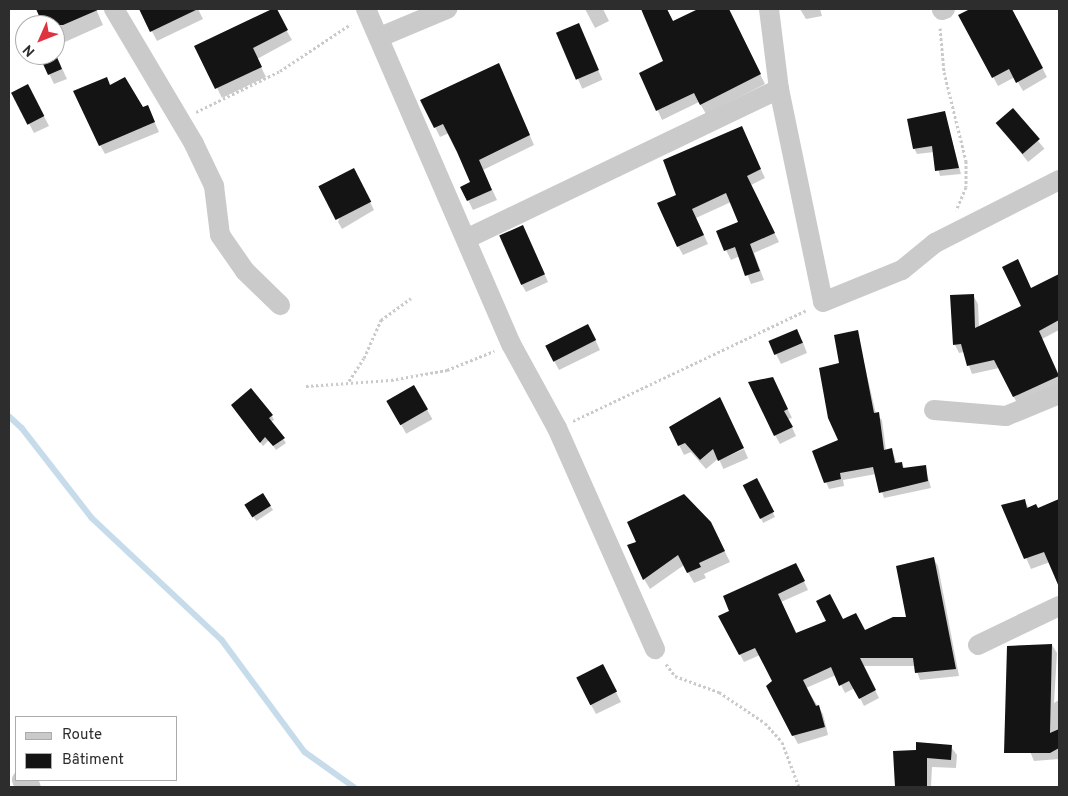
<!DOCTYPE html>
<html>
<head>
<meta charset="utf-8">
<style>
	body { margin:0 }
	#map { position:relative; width:1068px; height:796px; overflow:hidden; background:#fff; font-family:Overpass,sans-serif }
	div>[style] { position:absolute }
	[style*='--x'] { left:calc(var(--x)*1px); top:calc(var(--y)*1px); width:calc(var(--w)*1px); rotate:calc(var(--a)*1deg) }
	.shadow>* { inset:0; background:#0003; transform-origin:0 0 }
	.stream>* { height:5.5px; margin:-2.75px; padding:0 2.75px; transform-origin:2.75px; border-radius:2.75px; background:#c7dcea }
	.building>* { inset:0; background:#141414; transform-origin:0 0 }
	.path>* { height:3px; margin-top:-1.5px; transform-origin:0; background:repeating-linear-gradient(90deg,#cacaca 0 2.5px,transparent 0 5px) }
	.street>* { height:20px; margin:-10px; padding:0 10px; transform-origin:10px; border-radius:10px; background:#cacaca }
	span { translate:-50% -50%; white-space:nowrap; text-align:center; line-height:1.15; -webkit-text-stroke:5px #fff; paint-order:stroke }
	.frame { position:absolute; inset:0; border:10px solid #2d2d2d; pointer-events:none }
	.legend { position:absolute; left:15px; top:716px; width:162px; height:65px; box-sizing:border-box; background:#fff; border:1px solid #ababab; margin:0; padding:6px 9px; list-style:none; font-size:15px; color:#2d2d2d }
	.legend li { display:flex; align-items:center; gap:10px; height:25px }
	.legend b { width:25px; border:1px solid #ababab }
	.north { position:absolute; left:15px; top:15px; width:50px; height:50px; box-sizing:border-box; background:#fff; border:1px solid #ababab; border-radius:50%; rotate:226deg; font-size:14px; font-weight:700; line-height:20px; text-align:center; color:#2d2d2d }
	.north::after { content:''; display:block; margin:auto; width:18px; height:22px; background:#e03340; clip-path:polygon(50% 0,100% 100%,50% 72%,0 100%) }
</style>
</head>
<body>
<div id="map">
	<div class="shadow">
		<div style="clip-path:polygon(37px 9px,96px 9px,103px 25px,56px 46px,55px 25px,45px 25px)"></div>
		<div style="clip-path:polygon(140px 9px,198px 9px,203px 19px,157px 41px)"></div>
		<div style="clip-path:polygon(274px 9px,292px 40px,257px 59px,266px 77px,222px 98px,196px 46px)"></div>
		<div style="clip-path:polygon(585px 9px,603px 9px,609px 21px,595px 28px)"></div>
		<div style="clip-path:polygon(642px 9px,667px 9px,673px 22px,701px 9px,728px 9px,765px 84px,706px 114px,699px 102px,662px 120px,641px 73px,665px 62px)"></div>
		<div style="clip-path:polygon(820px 9px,822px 16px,806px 19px,800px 9px)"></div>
		<div style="clip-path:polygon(973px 9px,1011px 9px,1047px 77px,1023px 91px,1015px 77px,998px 86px,960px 15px)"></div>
		<div style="left:578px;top:25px;width:60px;height:22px;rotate:66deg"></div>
		<div style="clip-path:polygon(55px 53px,67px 79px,54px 84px,40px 55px)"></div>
		<div style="clip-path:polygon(499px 65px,534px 145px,483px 170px,497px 200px,473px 210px,462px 188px,472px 183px,449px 133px,440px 137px,435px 127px)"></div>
		<div style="clip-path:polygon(111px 86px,152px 116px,159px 132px,105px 154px,100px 145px)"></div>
		<div style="clip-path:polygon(13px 93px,33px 95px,49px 126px,34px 133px)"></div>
		<div style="left:1013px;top:110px;width:50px;height:21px;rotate:51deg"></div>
		<div style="clip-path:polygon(944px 112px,961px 174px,940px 176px,934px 152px,917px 154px,914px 148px)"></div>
		<div style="clip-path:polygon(741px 127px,765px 178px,751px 185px,779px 242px,754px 253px,764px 280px,751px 284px,740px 256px,731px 260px,717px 232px,739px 222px,731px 202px,696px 218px,708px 244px,683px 255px,678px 246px,677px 195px)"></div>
		<div style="clip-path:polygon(357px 176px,374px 210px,342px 229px,338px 222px)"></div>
		<div style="clip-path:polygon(527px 234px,548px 282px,526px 292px,522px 285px)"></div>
		<div style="clip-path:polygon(1059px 275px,1059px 330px,1042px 339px,1059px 375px,1059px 386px,1018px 405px,999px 368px,972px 374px,964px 352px,959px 353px,955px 345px,973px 295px,978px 304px,979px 327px,1022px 307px,1031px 289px)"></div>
		<div style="clip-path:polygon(857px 332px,876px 414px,882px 420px,886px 451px,892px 450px,897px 464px,901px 463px,905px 469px,925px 467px,931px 488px,884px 498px,876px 474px,843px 480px,844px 486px,829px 489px,826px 482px,840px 441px,841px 364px)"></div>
		<div style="clip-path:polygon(593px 335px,600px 350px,559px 370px,546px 346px)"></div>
		<div style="clip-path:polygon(802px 340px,807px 353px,781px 364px,776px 354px)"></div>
		<div style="left:414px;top:386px;width:38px;height:30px;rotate:61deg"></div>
		<div style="clip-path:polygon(777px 387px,792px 418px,788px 419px,796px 436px,780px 444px,775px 435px)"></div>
		<div style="clip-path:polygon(720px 399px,719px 458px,706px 469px,691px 452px,684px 455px,670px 427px)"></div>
		<div style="clip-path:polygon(235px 410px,272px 416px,274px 420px,271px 422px,286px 443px,276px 450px,269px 440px,263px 446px)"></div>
		<div style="left:744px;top:449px;width:10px;height:27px;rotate:66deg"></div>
		<div style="clip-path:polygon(759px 484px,775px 517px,763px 523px,761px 518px)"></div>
		<div style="left:263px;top:495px;width:18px;height:20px;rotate:56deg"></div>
		<div style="clip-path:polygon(1059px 499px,1059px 582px,1050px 562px,1031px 569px,1003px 506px,1024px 500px,1029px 508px,1038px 509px)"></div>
		<div style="clip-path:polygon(716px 534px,730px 562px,704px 574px,706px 578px,694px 583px,684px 565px,650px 589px,644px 579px,637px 543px)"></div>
		<div style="clip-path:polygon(933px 558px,938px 566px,959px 676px,920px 680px,915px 666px,863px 666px,879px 698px,864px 706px,855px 688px,845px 693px,836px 675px,806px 688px,823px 714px,828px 735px,798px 744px,767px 687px,773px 681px,760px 655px,744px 662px,720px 617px,800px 573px,808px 590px,781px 602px,797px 634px,843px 621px,865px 631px,908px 619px)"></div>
		<div style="clip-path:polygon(1052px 645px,1057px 653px,1054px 703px,1059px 700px,1059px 759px,1034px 761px,1006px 694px)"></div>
		<div style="clip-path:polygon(608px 676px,621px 702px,596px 714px,577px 679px)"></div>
		<div style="clip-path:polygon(951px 747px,957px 755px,956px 768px,932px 767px,931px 787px,896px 787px,894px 752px)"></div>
	</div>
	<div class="stream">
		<div style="--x:9;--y:416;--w:18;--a:43"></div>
		<div style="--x:22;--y:428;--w:114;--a:52.1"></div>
		<div style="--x:92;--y:518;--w:178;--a:43.2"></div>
		<div style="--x:222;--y:640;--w:139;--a:53.5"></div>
		<div style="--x:305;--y:752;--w:60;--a:35.5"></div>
	</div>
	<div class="building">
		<div style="clip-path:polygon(36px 9px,100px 9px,63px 25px,43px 25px)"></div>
		<div style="clip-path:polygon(139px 9px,198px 9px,150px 32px)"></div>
		<div style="clip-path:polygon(272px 9px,277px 9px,288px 30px,253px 48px,262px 67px,215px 89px,194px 46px)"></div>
		<div style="clip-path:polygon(641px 9px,667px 9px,673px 21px,698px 9px,729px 9px,761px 74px,700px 105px,694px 93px,656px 111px,639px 73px,663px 61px)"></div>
		<div style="clip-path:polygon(970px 9px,1012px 9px,1043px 68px,1016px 83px,1009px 69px,992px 78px,958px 15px)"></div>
		<div style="left:579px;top:23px;width:51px;height:25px;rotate:67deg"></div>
		<div style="clip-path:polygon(39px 55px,56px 55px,62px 69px,48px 75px)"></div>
		<div style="clip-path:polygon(499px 63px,530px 135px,479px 160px,492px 190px,467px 201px,460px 187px,470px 182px,457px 152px,443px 124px,434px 128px,420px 100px)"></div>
		<div style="clip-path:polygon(107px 77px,110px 85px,125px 77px,143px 107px,148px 105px,155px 122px,99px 146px,73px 91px)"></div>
		<div style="left:28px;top:84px;width:36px;height:19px;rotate:63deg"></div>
		<div style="left:1013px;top:108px;width:41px;height:23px;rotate:49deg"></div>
		<div style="clip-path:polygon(945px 111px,959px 168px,935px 171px,932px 146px,913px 149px,907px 119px)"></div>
		<div style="clip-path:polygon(742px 126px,761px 169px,747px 176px,775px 233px,750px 244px,760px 271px,745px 276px,735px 247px,724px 251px,716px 231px,738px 222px,726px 193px,692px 209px,704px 235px,677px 247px,657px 203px,676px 195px,663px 160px)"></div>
		<div style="left:354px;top:168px;width:38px;height:40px;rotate:63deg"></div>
		<div style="left:523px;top:225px;width:54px;height:26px;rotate:66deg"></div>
		<div style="clip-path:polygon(1018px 259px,1031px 288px,1059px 274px,1059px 320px,1039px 331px,1059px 376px,1013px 397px,994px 360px,967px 366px,961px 344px,953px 345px,950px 295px,974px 294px,975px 328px,1021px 306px,1002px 267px)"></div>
		<div style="left:588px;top:324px;width:18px;height:48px;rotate:63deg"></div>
		<div style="left:797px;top:329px;width:15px;height:31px;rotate:67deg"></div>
		<div style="clip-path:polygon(858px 330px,874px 413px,879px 412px,884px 450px,892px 448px,895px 463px,902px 462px,903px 468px,926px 465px,928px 481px,879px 493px,873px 467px,840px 473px,841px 479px,824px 483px,812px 451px,838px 440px,828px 418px,819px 368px,839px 363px,834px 335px)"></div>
		<div style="clip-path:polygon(773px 377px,788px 409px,784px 411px,793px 427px,774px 436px,748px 382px)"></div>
		<div style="left:414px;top:385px;width:28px;height:32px;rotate:60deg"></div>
		<div style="clip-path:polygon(251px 388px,273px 415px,269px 418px,285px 438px,273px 446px,265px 437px,260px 443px,231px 405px)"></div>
		<div style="clip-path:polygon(720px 397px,744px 448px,718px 461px,713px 449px,700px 460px,685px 443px,678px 446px,669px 427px)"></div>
		<div style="left:757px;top:478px;width:38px;height:16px;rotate:63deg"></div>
		<div style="left:263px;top:493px;width:15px;height:22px;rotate:58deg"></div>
		<div style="clip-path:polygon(684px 494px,711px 522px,725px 551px,699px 563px,701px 567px,687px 573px,678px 555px,643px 580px,627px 545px,636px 542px,627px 522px)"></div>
		<div style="clip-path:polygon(1025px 499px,1027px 508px,1036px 504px,1038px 508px,1059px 499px,1059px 587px,1044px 552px,1024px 559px,1001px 505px)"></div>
		<div style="clip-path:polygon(934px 557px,956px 669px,915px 673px,913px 658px,860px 658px,876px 690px,859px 699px,849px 681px,839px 686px,831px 667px,803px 680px,816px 706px,819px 705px,825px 727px,792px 736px,766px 686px,772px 681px,755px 648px,739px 655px,718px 616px,729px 611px,723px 596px,796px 563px,805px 581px,778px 594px,796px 633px,826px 621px,816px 601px,830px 594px,843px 619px,856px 613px,865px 630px,893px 617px,906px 617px,896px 566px)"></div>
		<div style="clip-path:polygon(1052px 644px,1050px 733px,1059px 729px,1059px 748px,1050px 753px,1004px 753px,1007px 646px)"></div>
		<div style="left:603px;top:664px;width:31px;height:30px;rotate:63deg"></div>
		<div style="clip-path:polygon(916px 742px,952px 745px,951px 760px,927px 758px,927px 787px,895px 787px,893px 751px,916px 750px)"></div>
	</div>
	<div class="path">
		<div style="--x:940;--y:28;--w:44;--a:84.8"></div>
		<div style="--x:944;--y:72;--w:92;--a:76.1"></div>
		<div style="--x:966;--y:161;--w:26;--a:90"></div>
		<div style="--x:966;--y:187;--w:25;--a:113"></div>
		<div style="--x:196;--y:112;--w:93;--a:-26"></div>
		<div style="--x:280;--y:71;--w:85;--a:-33.5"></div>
		<div style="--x:349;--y:381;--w:27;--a:-57"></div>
		<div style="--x:364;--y:358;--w:42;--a:-65.9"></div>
		<div style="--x:381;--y:320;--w:37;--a:-36"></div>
		<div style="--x:306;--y:386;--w:85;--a:-4"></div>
		<div style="--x:391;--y:380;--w:57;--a:-10.1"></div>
		<div style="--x:447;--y:370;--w:51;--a:-22"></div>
		<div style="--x:573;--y:421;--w:259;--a:-25.4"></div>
		<div style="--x:666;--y:664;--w:15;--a:53"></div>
		<div style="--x:675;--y:676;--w:47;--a:20"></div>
		<div style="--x:719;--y:692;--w:55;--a:34"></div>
		<div style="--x:765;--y:723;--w:25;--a:48"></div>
		<div style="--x:782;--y:742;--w:48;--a:69.3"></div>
	</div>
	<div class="street">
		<div style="--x:114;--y:9;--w:157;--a:59.3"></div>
		<div style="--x:194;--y:144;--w:47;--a:64.5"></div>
		<div style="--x:214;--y:186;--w:49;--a:83"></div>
		<div style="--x:220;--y:235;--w:44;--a:55.2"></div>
		<div style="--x:245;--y:271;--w:49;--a:44.2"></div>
		<div style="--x:366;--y:9;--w:365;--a:66.6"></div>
		<div style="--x:511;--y:344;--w:96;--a:61.3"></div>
		<div style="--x:557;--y:428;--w:242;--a:66.1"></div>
		<div style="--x:769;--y:9;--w:81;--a:82.9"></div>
		<div style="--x:779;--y:89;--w:217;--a:78.3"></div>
		<div style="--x:823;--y:302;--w:85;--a:-22.1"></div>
		<div style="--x:902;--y:270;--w:43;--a:-39.3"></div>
		<div style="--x:935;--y:243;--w:139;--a:-26.9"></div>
		<div style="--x:942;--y:10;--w:3;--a:-18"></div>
		<div style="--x:380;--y:37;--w:73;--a:-22.7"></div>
		<div style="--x:468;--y:238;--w:345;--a:-25.6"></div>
		<div style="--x:934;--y:410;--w:72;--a:4.8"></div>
		<div style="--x:1006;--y:416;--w:57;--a:-22.5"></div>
		<div style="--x:978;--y:645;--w:90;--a:-25.7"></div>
		<div style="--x:22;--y:780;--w:11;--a:38"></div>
	</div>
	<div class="frame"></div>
	<ul class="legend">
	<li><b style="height:6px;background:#cacaca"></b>Route</li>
	<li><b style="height:14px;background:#141414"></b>Bâtiment</li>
	</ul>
	<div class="north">N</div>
</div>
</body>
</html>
